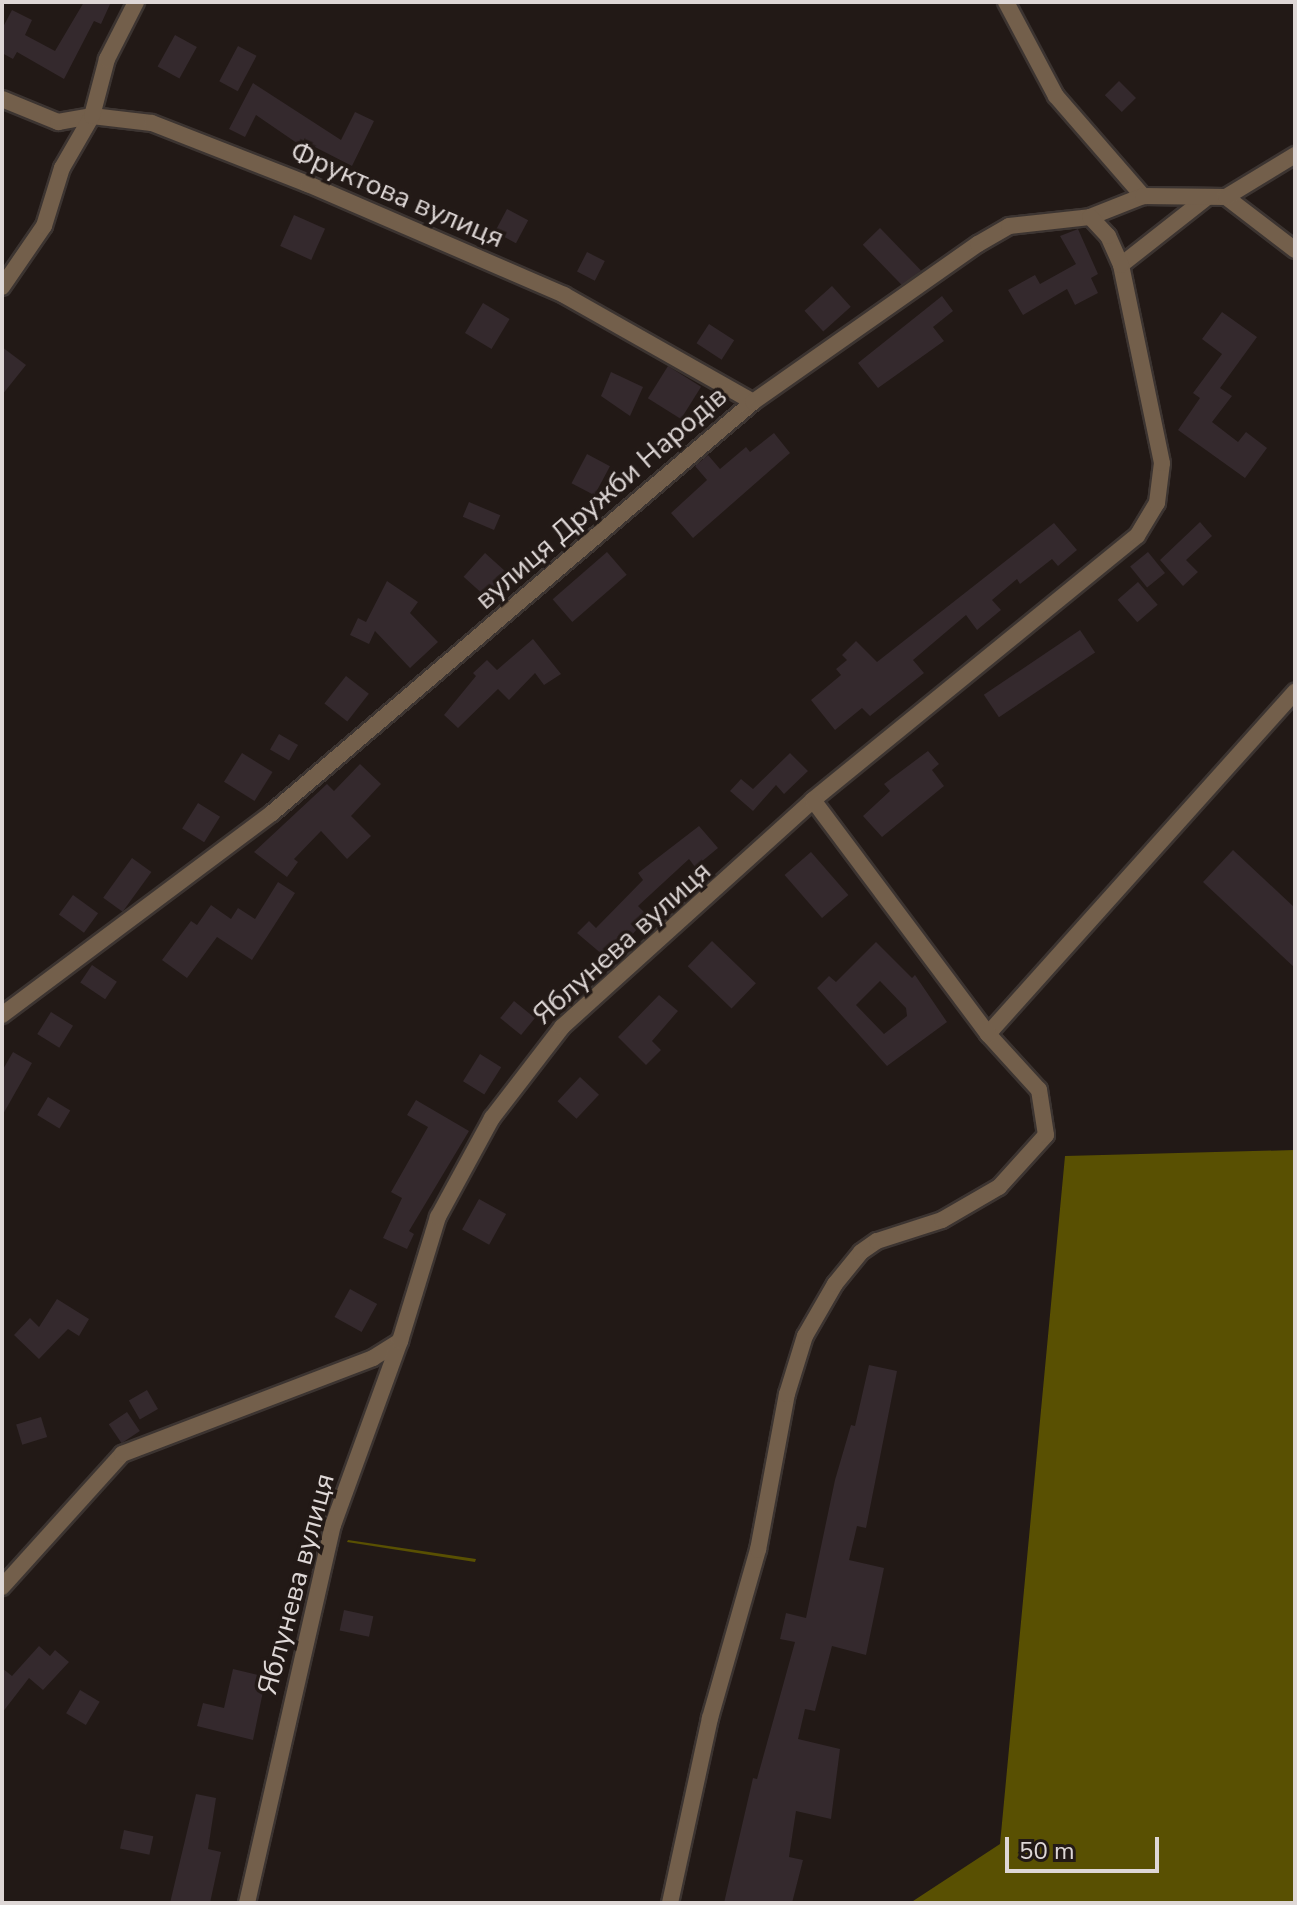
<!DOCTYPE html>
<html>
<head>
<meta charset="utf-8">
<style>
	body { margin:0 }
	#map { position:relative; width:1297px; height:1905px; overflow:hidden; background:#221916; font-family:"Nunito Sans",sans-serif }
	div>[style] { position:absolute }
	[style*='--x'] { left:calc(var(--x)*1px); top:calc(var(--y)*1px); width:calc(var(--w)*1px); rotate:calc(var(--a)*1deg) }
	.forest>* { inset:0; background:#595002 }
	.building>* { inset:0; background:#34292d; transform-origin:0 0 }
	.roads { filter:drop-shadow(2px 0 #3c3431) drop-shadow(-2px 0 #3c3431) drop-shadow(0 2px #3c3431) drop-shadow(0 -2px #3c3431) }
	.minor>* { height:16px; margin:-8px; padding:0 8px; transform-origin:8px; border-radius:8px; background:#735f4b }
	span { translate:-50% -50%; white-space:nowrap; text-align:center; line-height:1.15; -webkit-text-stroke:7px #221916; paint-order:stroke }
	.street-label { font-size:28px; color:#ded7d6 }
	.frame { position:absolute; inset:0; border:4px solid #ded7d6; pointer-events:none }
	.scale { position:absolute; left:1005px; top:1837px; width:154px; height:36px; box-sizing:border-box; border:4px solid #ded7d6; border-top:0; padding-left:10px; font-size:24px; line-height:28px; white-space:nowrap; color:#ded7d6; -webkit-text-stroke:6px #221916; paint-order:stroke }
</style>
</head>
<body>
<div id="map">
	<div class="forest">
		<div style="clip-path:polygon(1295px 1150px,1295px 1903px,910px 1903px,1000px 1844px,1065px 1156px)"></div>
		<div style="clip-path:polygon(348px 1540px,476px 1559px,475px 1562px,347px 1542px)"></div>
	</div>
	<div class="building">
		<div style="clip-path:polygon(84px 2px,111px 2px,101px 24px,94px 21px,64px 79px,17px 52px,13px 59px,2px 53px,2px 29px,12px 10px,32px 20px,25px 35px,55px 51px)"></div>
		<div style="left:175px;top:35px;width:25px;height:36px;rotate:29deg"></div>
		<div style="left:238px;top:46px;width:21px;height:40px;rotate:28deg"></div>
		<div style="left:1119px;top:81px;width:24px;height:20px;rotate:45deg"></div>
		<div style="clip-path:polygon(253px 83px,341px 140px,355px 112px,374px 121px,352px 166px,311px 145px,307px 150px,256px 115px,245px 137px,229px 129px)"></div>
		<div style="left:507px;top:209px;width:24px;height:26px;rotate:28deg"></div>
		<div style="left:294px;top:215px;width:34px;height:34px;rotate:24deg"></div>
		<div style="left:880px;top:228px;width:59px;height:24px;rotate:46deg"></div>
		<div style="clip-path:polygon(1078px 229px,1098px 274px,1091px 278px,1098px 293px,1075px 305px,1067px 289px,1023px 315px,1008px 290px,1035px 275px,1040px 284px,1076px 264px,1060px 236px)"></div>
		<div style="left:587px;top:252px;width:20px;height:22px;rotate:27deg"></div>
		<div style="left:832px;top:286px;width:28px;height:37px;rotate:48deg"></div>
		<div style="clip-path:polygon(942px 296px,953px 311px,933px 327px,944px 341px,878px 388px,858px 363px)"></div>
		<div style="left:483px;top:303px;width:31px;height:35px;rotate:31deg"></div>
		<div style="clip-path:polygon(1222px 312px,1257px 337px,1220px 388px,1232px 396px,1212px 422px,1238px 442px,1246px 432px,1267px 448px,1245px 478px,1178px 430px,1200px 398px,1193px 393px,1222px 354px,1202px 339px)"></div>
		<div style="left:709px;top:324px;width:30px;height:23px;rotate:33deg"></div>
		<div style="clip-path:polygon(2px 347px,26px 365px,2px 395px)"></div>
		<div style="left:668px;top:366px;width:39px;height:38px;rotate:32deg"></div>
		<div style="clip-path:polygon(611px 372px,643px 387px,630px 416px,601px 396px)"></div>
		<div style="clip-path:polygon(774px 433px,790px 453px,693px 538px,671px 513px,707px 480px,695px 466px,708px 455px,720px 469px,746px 447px,750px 452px)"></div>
		<div style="left:587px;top:454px;width:26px;height:33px;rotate:28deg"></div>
		<div style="left:469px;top:502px;width:34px;height:16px;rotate:23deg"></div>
		<div style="clip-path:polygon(1200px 522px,1212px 536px,1186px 560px,1198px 572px,1183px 586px,1160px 560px)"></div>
		<div style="clip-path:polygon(1054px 523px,1077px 550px,1058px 566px,1052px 559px,1020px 584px,1017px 579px,992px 600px,1001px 610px,977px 630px,966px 615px,913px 660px,924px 673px,870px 716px,862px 708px,835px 730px,811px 700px,841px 675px,836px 669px,847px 660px,842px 655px,856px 641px,877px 662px)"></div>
		<div style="left:607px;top:552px;width:30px;height:72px;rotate:49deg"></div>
		<div style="left:1148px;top:552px;width:27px;height:23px;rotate:51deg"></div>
		<div style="left:485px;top:553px;width:31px;height:32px;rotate:42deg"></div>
		<div style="clip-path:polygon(387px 581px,418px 602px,410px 613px,438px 642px,410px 668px,375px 631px,369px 644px,350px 635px,358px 618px,366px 622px)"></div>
		<div style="left:1138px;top:582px;width:30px;height:27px;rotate:49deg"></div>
		<div style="left:1080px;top:630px;width:27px;height:116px;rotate:56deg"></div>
		<div style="clip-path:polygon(533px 639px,561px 674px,544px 685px,535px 673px,509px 700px,498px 689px,458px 728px,444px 715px,476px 676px,473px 673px,487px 660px,497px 670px)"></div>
		<div style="left:346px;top:676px;width:29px;height:35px;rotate:38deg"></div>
		<div style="left:279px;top:734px;width:22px;height:18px;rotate:30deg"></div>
		<div style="clip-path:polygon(928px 751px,939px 764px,932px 770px,944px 786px,882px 837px,863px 816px,890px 791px,884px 784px)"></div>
		<div style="left:242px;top:753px;width:36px;height:34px;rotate:32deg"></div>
		<div style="clip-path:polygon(790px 753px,808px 771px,784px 794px,776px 785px,753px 811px,730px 791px,741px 779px,753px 789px)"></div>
		<div style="clip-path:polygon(360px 764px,381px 784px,351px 816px,371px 836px,347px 859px,321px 831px,294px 859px,298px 862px,287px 877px,254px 852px,327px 784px,334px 791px)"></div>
		<div style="left:198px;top:803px;width:26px;height:30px;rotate:32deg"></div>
		<div style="clip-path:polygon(699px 826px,718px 848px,695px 867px,689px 859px,638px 906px,648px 916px,610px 961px,577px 933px,589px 921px,596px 928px,643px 880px,638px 873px)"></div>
		<div style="clip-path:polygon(1233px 850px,1295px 908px,1295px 968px,1203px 882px)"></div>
		<div style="left:811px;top:852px;width:57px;height:35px;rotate:49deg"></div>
		<div style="left:132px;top:858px;width:24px;height:49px;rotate:36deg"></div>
		<div style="clip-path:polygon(278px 882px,295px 893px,252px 960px,217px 937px,187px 978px,162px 960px,191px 921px,197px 925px,211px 905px,231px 919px,238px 908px,255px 919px)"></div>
		<div style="left:73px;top:895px;width:31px;height:24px;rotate:36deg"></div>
		<div style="left:712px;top:941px;width:61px;height:35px;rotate:44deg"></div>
		<div style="clip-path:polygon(evenodd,876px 942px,912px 978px,915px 975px,947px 1022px,887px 1066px,817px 988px,829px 976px,836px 982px,876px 942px,880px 981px,906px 1008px,907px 1016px,884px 1034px,856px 1005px,880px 981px)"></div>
		<div style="left:92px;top:965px;width:30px;height:21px;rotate:34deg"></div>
		<div style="clip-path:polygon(659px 995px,678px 1011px,652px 1041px,661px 1050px,646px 1065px,618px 1037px)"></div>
		<div style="left:514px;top:1001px;width:27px;height:22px;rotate:39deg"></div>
		<div style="left:51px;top:1012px;width:26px;height:26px;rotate:32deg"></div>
		<div style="clip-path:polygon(13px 1052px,32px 1063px,2px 1116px,2px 1071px)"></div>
		<div style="left:480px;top:1054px;width:25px;height:32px;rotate:32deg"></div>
		<div style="left:580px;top:1077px;width:26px;height:33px;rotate:43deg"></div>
		<div style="left:48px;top:1097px;width:26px;height:21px;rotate:31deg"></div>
		<div style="clip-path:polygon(416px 1100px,469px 1131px,409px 1231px,414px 1234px,407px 1249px,383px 1238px,402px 1198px,391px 1192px,428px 1127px,407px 1115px)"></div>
		<div style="left:479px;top:1199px;width:31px;height:35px;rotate:29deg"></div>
		<div style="left:350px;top:1289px;width:31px;height:32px;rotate:29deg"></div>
		<div style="clip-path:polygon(57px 1299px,89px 1319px,79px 1336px,68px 1329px,39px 1359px,14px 1335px,30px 1318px,39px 1327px)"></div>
		<div style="clip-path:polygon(869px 1365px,897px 1371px,866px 1528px,857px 1526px,849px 1560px,884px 1568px,866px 1655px,832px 1646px,815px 1711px,805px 1709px,798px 1739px,840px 1749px,831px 1819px,796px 1811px,789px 1857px,803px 1860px,792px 1903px,724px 1903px,753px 1778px,757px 1779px,795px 1642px,780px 1639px,786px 1613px,806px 1618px,835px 1480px,851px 1425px,855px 1426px)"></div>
		<div style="left:147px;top:1390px;width:22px;height:21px;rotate:60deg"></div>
		<div style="left:127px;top:1412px;width:23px;height:22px;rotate:56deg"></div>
		<div style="left:41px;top:1417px;width:21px;height:26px;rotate:73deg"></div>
		<div style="left:344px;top:1610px;width:30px;height:21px;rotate:12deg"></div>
		<div style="clip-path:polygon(39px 1646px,50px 1656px,55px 1650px,69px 1662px,43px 1690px,29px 1678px,2px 1713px,2px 1668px,12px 1676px)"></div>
		<div style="clip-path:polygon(233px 1669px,266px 1677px,253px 1740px,197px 1726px,203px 1703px,224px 1708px)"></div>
		<div style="left:80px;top:1690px;width:23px;height:27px;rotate:31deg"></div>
		<div style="clip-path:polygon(196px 1794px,216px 1798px,208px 1849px,221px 1852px,210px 1903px,170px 1903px)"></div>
		<div style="left:124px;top:1830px;width:30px;height:19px;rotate:12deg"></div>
	</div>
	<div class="roads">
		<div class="minor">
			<div style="--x:1006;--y:2;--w:106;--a:62"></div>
			<div style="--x:1056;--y:96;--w:133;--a:49"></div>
			<div style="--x:2;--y:99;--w:61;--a:22.3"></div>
			<div style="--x:58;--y:122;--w:35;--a:-10"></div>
			<div style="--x:92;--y:116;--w:60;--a:6.7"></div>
			<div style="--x:152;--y:123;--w:168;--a:21.4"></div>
			<div style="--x:308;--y:184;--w:279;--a:23.4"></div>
			<div style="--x:564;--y:295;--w:217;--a:29.5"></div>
			<div style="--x:1226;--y:197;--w:87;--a:37.5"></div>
			<div style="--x:1121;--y:265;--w:108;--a:-38.2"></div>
			<div style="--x:2;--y:287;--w:74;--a:-55.5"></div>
			<div style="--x:44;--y:226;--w:61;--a:-72.8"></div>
			<div style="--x:62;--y:168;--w:60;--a:-60"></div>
			<div style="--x:92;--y:116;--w:59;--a:-75.3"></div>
			<div style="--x:107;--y:59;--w:64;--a:-63"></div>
			<div style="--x:2;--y:1015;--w:337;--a:-36.8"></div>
			<div style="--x:272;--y:813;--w:633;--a:-40.51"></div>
			<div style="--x:753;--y:402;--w:275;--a:-35.1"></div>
			<div style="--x:978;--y:244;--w:36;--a:-30"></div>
			<div style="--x:1009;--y:226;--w:81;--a:-6.3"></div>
			<div style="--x:1090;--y:217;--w:57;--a:-21.6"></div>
			<div style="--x:1143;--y:196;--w:83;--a:0.7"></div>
			<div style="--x:1226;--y:197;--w:81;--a:-31.3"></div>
			<div style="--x:988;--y:1034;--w:460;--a:-48.1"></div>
			<div style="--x:2;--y:1587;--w:179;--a:-47.9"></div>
			<div style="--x:122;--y:1454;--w:269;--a:-20.9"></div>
			<div style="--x:373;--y:1358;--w:32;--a:-32"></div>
			<div style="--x:247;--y:1903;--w:388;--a:-77.2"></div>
			<div style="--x:333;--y:1525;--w:196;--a:-70"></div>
			<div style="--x:400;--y:1341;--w:130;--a:-73"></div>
			<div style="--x:438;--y:1217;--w:113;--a:-61.4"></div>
			<div style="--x:492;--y:1118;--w:115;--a:-52.4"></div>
			<div style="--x:562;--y:1027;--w:338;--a:-42.1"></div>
			<div style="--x:813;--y:800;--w:418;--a:-39.2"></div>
			<div style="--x:1137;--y:536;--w:39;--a:-59"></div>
			<div style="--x:1157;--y:503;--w:40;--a:-82.9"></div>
			<div style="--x:1162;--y:463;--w:202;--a:-101.7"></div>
			<div style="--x:1121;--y:265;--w:32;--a:-114"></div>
			<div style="--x:1108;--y:236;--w:26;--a:-133"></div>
			<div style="--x:670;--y:1903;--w:189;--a:-77.8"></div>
			<div style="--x:710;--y:1718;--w:175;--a:-74.1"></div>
			<div style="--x:758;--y:1550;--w:159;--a:-79.5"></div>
			<div style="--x:787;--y:1394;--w:61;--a:-72.8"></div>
			<div style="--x:805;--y:1336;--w:60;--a:-60"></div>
			<div style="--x:835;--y:1284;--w:41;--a:-50.9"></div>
			<div style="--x:861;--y:1252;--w:19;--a:-35"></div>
			<div style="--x:877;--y:1241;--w:68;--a:-17.9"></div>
			<div style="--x:942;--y:1220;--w:66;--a:-30.1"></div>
			<div style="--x:999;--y:1187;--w:70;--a:-47.9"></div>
			<div style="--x:1046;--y:1135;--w:46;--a:-98.8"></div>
			<div style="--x:1039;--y:1090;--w:76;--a:-132.3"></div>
			<div style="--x:988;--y:1034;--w:292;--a:-126.8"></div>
		</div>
	</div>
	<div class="street-label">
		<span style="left:397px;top:195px;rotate:23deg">Фруктова вулиця</span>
		<span style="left:601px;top:498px;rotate:-41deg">вулиця Дружби Народів</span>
		<span style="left:622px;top:943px;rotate:-42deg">Яблунева вулиця</span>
		<span style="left:296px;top:1584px;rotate:-75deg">Яблунева вулиця</span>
	</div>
	<div class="frame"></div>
	<div class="scale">50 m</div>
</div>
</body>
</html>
